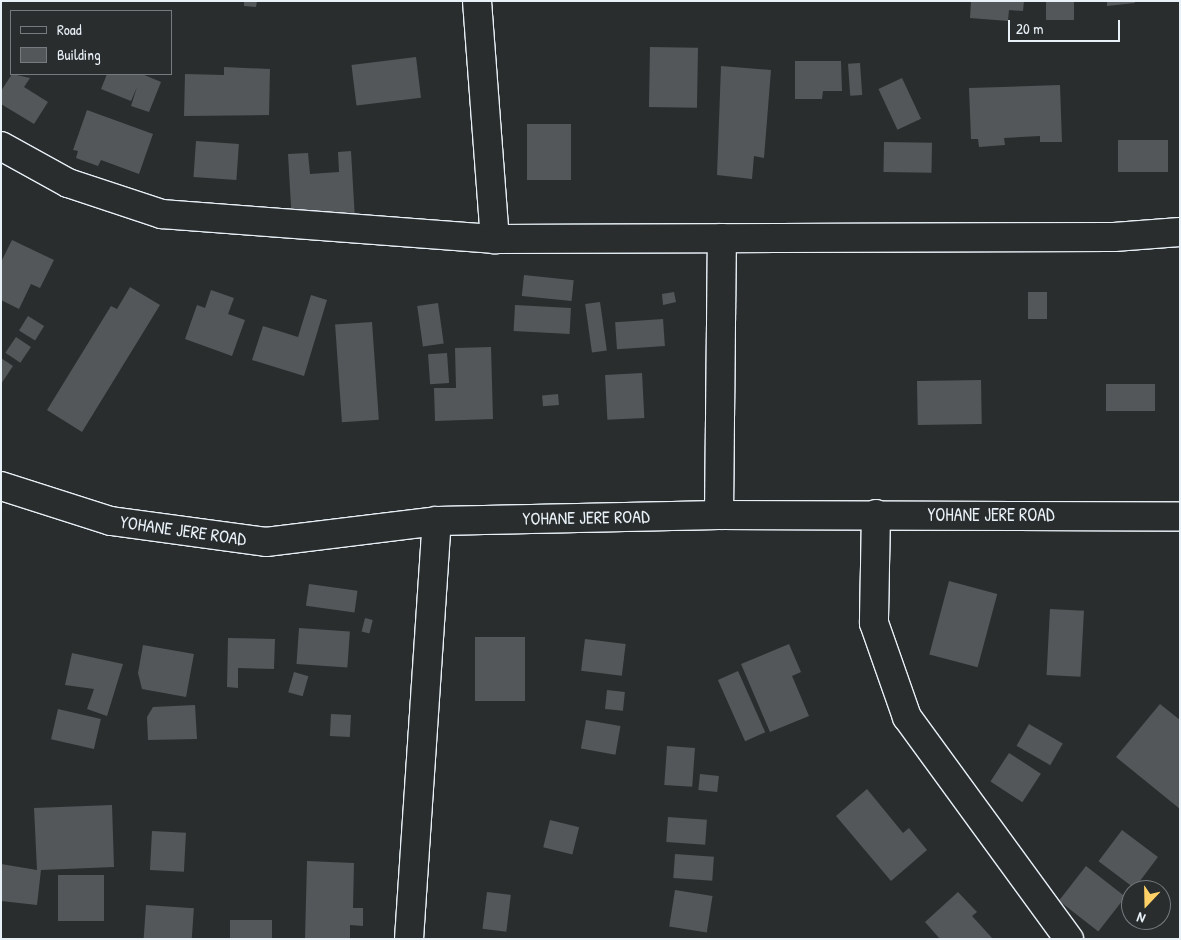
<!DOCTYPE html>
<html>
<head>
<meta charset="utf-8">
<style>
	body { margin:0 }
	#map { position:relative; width:1181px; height:940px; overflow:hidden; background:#2a2d2e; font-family:"Patrick Hand",sans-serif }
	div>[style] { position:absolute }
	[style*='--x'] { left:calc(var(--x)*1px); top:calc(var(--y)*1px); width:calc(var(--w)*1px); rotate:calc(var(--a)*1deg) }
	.building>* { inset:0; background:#535759; transform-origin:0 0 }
	.roads { filter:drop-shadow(1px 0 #e8f1f8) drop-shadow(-1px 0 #e8f1f8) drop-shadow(0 1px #e8f1f8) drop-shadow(0 -1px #e8f1f8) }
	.street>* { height:28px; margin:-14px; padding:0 14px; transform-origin:14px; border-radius:14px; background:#2a2d2e }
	span { translate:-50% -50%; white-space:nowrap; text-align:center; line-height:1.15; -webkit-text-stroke:4px #2a2d2e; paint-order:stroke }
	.street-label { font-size:18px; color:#e8f1f8 }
	.frame { position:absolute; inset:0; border:2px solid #e8f1f8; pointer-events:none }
	.legend { position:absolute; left:10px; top:10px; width:162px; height:65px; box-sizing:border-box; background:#2a2d2e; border:1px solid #767b7f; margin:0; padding:6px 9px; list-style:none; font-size:15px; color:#e8f1f8 }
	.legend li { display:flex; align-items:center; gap:10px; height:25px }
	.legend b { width:25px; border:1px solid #767b7f }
	.north { position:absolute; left:1121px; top:880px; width:50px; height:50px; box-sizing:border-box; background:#2a2d2e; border:1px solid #767b7f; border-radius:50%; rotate:201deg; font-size:14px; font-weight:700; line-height:20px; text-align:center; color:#e8f1f8 }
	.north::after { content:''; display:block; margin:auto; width:18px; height:22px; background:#ffd166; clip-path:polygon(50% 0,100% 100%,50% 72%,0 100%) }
	.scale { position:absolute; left:1008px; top:20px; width:112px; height:22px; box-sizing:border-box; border:2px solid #e8f1f8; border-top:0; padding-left:6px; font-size:15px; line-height:18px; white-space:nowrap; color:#e8f1f8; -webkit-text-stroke:4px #2a2d2e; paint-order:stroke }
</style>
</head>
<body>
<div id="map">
	<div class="building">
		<div style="clip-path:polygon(244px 1px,257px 1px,256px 7px,244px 6px)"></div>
		<div style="clip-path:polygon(971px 1px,1024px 1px,1023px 11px,1009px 10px,1008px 21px,970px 18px)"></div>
		<div style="left:1046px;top:1px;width:28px;height:19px"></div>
		<div style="clip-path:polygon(1107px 1px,1134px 1px,1135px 3px,1107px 6px)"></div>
		<div style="left:650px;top:47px;width:48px;height:60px;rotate:1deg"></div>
		<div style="left:416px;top:57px;width:41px;height:65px;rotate:83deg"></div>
		<div style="clip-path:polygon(795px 61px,841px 61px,842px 91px,823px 91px,822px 99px,795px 99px)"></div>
		<div style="left:860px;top:63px;width:32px;height:12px;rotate:86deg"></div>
		<div style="clip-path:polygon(721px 66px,771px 70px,764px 158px,754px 156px,752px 179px,717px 175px)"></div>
		<div style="clip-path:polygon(224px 67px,270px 69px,269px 115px,184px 116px,185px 74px,224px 75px)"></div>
		<div style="clip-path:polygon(12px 74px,30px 78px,24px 87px,48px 102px,34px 124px,1px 104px,1px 91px)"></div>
		<div style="clip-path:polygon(107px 74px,142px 74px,161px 82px,149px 112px,131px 106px,137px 87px,131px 101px,101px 89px)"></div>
		<div style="left:902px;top:78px;width:45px;height:26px;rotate:65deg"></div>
		<div style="clip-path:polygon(1060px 85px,1062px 142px,1040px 142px,1040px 136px,1004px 138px,1005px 145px,979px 147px,978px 139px,971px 139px,969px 88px)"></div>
		<div style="clip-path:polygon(87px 110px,153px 134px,139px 174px,101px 160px,98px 166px,76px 158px,78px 151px,73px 150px)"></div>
		<div style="left:527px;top:124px;width:44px;height:56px"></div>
		<div style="left:1118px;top:140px;width:50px;height:32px"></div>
		<div style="left:196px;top:141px;width:43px;height:36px;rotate:4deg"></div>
		<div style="left:884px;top:142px;width:48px;height:30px;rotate:1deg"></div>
		<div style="clip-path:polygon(351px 151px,355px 220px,292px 223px,288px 154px,308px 153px,310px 174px,339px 172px,338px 152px)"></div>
		<div style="clip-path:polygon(12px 240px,54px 260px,40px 288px,31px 284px,19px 309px,1px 300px,1px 262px)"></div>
		<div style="left:524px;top:275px;width:50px;height:21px;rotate:6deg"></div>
		<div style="clip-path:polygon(130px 287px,160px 305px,82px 432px,47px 410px,111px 306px,117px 309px)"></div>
		<div style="clip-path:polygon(211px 290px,234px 298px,228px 314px,245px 320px,232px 356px,185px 339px,197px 305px,205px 308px)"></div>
		<div style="clip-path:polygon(674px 292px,676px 302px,663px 305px,662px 294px)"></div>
		<div style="left:1028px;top:292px;width:19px;height:27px"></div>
		<div style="clip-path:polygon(311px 295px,327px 300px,304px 376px,252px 360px,263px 326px,298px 337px)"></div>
		<div style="left:600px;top:302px;width:49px;height:15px;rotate:82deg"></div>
		<div style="left:438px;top:303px;width:41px;height:21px;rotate:82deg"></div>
		<div style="left:515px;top:305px;width:56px;height:26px;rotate:3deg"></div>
		<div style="left:28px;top:316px;width:19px;height:17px;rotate:32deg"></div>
		<div style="left:663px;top:319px;width:27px;height:48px;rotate:86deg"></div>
		<div style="left:372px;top:322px;width:98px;height:37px;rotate:86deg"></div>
		<div style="left:16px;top:337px;width:18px;height:19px;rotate:34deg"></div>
		<div style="clip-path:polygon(491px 347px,493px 419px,435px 421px,434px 388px,456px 388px,455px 348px)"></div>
		<div style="left:447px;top:353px;width:30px;height:19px;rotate:86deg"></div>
		<div style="clip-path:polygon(1px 358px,13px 366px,1px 384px)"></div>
		<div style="left:642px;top:373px;width:45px;height:37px;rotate:87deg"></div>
		<div style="left:981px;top:380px;width:44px;height:64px;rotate:89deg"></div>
		<div style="left:1155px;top:384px;width:27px;height:49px;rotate:90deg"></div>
		<div style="left:558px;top:394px;width:11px;height:16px;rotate:85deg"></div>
		<div style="left:949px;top:581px;width:50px;height:76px;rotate:15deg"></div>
		<div style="left:309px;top:584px;width:49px;height:22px;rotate:8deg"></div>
		<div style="left:1050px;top:609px;width:34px;height:66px;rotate:3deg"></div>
		<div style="left:365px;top:618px;width:8px;height:14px;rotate:14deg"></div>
		<div style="left:299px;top:628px;width:51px;height:36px;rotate:4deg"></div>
		<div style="left:475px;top:637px;width:50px;height:64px"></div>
		<div style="clip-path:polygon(228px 638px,275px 639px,274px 669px,238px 668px,238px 688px,227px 687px)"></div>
		<div style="left:585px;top:639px;width:41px;height:32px;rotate:7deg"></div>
		<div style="clip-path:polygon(789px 644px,801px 672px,792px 676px,809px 716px,770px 732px,741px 664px)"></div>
		<div style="clip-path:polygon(143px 645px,194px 654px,186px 697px,142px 689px,138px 673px)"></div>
		<div style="clip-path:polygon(72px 653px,123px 664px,107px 716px,87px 709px,94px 689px,65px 685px)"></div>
		<div style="left:738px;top:671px;width:67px;height:22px;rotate:66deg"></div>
		<div style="left:294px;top:672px;width:15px;height:21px;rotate:16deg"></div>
		<div style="left:607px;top:690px;width:18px;height:19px;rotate:6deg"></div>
		<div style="clip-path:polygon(1160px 704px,1180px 720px,1180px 809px,1116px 757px)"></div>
		<div style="clip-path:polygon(195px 705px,197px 739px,148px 740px,147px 717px,153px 707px)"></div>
		<div style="left:58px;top:709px;width:44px;height:31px;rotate:13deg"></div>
		<div style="left:331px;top:714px;width:20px;height:22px;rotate:3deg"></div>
		<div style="left:586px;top:720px;width:35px;height:29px;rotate:10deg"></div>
		<div style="left:1029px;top:724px;width:39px;height:25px;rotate:30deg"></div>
		<div style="left:667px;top:746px;width:28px;height:39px;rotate:4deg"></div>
		<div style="left:1009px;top:753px;width:38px;height:34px;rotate:33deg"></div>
		<div style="left:700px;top:774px;width:19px;height:16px;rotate:6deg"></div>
		<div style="clip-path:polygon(867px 789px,903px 833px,909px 828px,927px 850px,891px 881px,836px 816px)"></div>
		<div style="clip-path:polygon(112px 805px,114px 867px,41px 870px,37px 905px,1px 901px,1px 864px,37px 870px,34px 808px)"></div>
		<div style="left:668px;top:817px;width:39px;height:25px;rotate:4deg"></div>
		<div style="left:550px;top:820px;width:30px;height:28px;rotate:14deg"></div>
		<div style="left:1122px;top:830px;width:45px;height:39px;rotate:37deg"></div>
		<div style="left:152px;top:831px;width:34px;height:39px;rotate:3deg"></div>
		<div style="left:675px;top:854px;width:39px;height:24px;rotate:4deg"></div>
		<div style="clip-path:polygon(307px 861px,354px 863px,353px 908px,363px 908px,363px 926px,350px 925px,350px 939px,305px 939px)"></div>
		<div style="left:1086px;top:866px;width:50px;height:44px;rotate:38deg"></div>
		<div style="left:58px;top:875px;width:46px;height:46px"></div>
		<div style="left:675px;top:890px;width:38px;height:37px;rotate:9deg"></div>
		<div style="left:487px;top:892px;width:24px;height:37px;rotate:7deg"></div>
		<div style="clip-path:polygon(958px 892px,977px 912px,972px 916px,993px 939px,940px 939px,925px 922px)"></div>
		<div style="left:146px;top:905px;width:48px;height:34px;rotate:4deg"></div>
		<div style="left:230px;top:920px;width:42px;height:19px"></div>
	</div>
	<div class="roads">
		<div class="street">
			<div style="--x:477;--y:1;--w:239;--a:85.7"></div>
			<div style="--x:1;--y:146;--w:77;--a:28.9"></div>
			<div style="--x:68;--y:183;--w:99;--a:18.3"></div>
			<div style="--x:162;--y:214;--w:334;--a:4.3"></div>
			<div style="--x:495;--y:239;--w:619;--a:-0.19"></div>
			<div style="--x:1114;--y:237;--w:66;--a:-4.3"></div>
			<div style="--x:1;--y:486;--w:115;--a:17.7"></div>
			<div style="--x:111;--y:521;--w:156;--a:7.7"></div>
			<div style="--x:266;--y:542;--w:172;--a:-7"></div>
			<div style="--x:437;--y:521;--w:282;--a:-1.2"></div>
			<div style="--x:719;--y:515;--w:461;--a:0.2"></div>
			<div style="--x:876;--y:514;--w:109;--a:91.1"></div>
			<div style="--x:874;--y:623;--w:100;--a:70.7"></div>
			<div style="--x:907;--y:717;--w:275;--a:53.9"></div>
			<div style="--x:719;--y:515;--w:277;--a:-89.4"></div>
			<div style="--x:409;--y:939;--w:419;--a:-86.2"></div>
		</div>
	</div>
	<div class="street-label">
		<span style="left:991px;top:515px">YOHANE JERE ROAD</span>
		<span style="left:586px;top:518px;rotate:-1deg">YOHANE JERE ROAD</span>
		<span style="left:183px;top:531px;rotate:8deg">YOHANE JERE ROAD</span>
	</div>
	<div class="frame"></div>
	<ul class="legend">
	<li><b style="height:6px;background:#2a2d2e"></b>Road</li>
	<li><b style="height:14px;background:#535759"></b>Building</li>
	</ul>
	<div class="north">N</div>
	<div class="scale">20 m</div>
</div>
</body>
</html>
